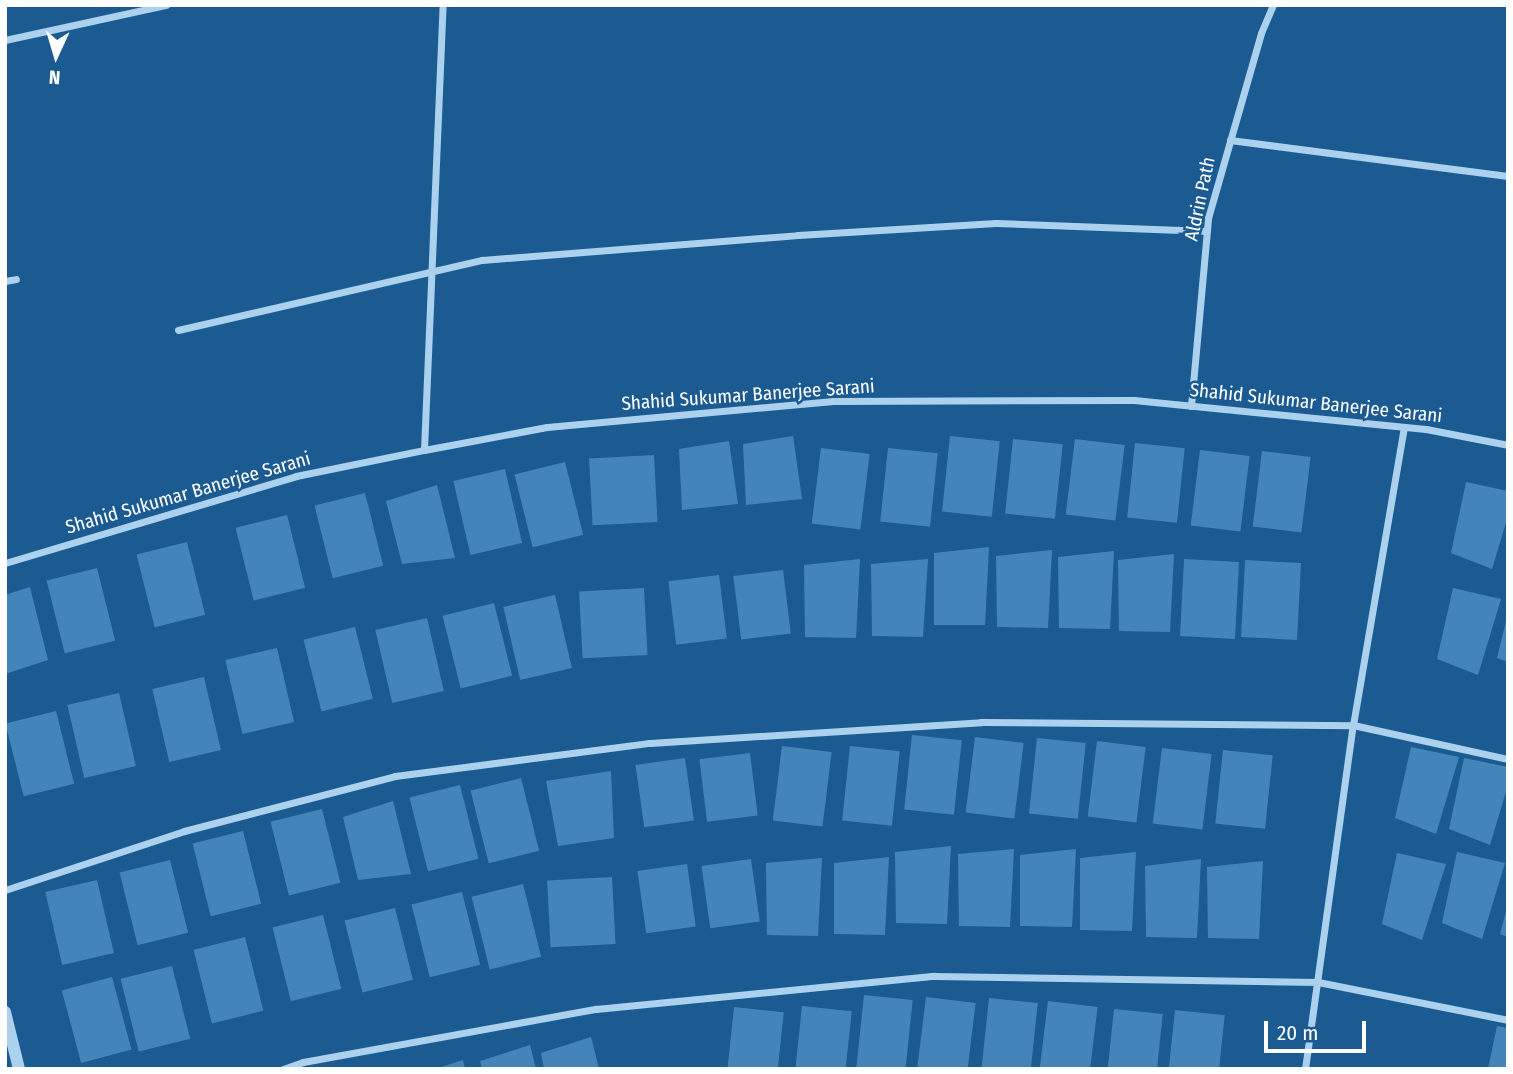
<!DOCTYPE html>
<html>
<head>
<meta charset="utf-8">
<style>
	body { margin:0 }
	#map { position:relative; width:1513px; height:1074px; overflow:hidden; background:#1b5b92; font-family:"Fira Sans Condensed",sans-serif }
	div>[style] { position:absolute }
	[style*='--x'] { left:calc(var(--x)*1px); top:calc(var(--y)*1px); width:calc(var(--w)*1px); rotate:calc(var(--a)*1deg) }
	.building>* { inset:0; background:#4485b9; transform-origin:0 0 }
	.minor>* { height:7px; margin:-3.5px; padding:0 3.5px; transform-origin:3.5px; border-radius:3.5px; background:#acd1ef }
	.tertiary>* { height:12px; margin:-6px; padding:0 6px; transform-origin:6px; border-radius:6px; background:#acd1ef }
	span { translate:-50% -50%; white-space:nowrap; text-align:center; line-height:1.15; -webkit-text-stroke:5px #1b5b92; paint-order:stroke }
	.street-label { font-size:19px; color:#fff }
	.frame { position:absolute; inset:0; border:7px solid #fff; pointer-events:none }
	.north { position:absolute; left:21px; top:21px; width:70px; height:70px; -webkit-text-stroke:5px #1b5b92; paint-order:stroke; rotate:184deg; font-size:19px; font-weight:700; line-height:28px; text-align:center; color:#fff }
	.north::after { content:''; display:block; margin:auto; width:24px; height:32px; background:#fff; clip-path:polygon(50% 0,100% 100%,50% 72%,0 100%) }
	.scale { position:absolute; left:1264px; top:1021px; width:102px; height:32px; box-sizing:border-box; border:4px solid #fff; border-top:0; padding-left:9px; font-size:21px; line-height:24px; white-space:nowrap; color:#fff; -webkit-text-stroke:5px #1b5b92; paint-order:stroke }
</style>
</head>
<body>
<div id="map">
	<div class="building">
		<div style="clip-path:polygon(793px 436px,802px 499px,746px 505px,743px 444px)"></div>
		<div style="left:950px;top:436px;width:50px;height:76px;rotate:6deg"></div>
		<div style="left:1013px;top:439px;width:50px;height:75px;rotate:6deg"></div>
		<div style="left:1075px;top:439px;width:50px;height:76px;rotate:7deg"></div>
		<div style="clip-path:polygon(729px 441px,738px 504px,682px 510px,679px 449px)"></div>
		<div style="left:1135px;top:443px;width:50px;height:75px;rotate:6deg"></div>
		<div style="left:821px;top:448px;width:49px;height:76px;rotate:7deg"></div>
		<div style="left:888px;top:448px;width:50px;height:74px;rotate:6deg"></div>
		<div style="left:1200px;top:450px;width:50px;height:76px;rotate:7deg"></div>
		<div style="left:1262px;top:451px;width:49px;height:76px;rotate:7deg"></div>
		<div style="left:654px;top:455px;width:67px;height:65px;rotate:87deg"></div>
		<div style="left:565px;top:462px;width:75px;height:52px;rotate:76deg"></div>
		<div style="left:505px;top:469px;width:76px;height:53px;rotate:77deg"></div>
		<div style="clip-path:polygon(1466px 482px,1508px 491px,1508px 516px,1492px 569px,1451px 553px)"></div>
		<div style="clip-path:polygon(437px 485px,455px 558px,402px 564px,386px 501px)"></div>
		<div style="left:365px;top:493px;width:75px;height:52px;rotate:76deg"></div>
		<div style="left:287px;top:515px;width:75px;height:53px;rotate:76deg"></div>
		<div style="left:187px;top:542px;width:75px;height:52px;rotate:76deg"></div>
		<div style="clip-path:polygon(989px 547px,985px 625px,934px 625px,934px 553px)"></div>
		<div style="clip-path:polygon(1052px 550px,1048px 628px,997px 627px,996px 556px)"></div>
		<div style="clip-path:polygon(1114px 551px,1110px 629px,1059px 628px,1058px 557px)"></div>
		<div style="clip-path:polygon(1174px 554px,1170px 632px,1119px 631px,1118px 560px)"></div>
		<div style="clip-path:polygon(860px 559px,856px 638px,805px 637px,804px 565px)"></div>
		<div style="clip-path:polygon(928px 559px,923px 637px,872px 636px,871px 564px)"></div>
		<div style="left:1239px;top:562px;width:77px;height:55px;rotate:93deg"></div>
		<div style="left:1301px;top:563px;width:77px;height:56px;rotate:93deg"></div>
		<div style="left:97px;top:568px;width:75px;height:52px;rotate:76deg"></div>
		<div style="left:783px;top:570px;width:64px;height:50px;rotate:83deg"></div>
		<div style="left:719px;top:575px;width:64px;height:51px;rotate:83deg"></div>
		<div style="clip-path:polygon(30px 587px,48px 660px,5px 674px,5px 595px)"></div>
		<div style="left:644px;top:588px;width:67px;height:65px;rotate:87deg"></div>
		<div style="clip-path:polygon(1453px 588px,1501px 599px,1478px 675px,1437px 659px)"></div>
		<div style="left:555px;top:595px;width:75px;height:53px;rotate:77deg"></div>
		<div style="left:494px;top:603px;width:75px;height:53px;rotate:76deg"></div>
		<div style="clip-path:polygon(1508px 613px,1508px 662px,1497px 658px)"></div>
		<div style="left:427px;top:618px;width:75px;height:53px;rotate:77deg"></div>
		<div style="left:355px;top:627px;width:74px;height:53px;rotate:76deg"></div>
		<div style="left:277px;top:648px;width:76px;height:53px;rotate:77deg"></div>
		<div style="left:204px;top:677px;width:75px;height:53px;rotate:77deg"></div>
		<div style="left:119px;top:693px;width:75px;height:53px;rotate:77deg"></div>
		<div style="left:56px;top:711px;width:75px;height:52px;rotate:76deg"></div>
		<div style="left:912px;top:735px;width:50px;height:75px;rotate:6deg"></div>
		<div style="left:975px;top:737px;width:49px;height:76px;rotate:7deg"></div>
		<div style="left:1037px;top:738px;width:49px;height:76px;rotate:6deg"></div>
		<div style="left:1097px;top:741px;width:49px;height:76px;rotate:7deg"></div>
		<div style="left:782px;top:746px;width:50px;height:75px;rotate:7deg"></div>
		<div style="left:850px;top:746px;width:50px;height:75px;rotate:6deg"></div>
		<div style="clip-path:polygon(1411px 747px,1459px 757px,1436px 834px,1395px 818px)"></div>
		<div style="left:1162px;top:748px;width:50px;height:76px;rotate:7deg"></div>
		<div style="left:1223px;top:750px;width:50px;height:74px;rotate:6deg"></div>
		<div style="left:750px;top:753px;width:63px;height:51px;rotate:83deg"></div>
		<div style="left:685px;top:758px;width:63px;height:50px;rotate:82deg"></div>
		<div style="clip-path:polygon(1464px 758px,1508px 767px,1508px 785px,1490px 845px,1449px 829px)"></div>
		<div style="clip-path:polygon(611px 771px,614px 838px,558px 846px,546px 781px)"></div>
		<div style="left:521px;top:778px;width:75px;height:52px;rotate:76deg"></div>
		<div style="left:460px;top:785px;width:76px;height:52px;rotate:76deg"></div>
		<div style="clip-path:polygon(393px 801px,411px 874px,358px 880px,343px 817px)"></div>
		<div style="left:322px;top:809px;width:76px;height:53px;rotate:76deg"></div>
		<div style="left:243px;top:831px;width:75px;height:52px;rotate:76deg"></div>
		<div style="clip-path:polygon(951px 846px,947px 924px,896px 923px,895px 852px)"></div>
		<div style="clip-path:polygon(1014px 849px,1010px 927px,959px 926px,958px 854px)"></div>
		<div style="clip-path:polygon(1076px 849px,1072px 927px,1020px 926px,1020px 855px)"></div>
		<div style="clip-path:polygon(1136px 852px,1132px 931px,1080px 930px,1080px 858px)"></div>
		<div style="clip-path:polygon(1457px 852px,1505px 863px,1482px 939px,1442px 923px)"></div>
		<div style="clip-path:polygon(1397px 853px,1446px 864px,1422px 940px,1382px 924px)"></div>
		<div style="clip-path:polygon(889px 857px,885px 935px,834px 934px,834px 863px)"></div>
		<div style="clip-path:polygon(822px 858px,818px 936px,767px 935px,766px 863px)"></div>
		<div style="left:751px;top:859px;width:63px;height:50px;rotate:82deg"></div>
		<div style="clip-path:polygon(1201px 859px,1197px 938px,1146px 937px,1145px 866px)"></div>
		<div style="left:170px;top:860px;width:75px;height:52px;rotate:76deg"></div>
		<div style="clip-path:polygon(1263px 861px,1259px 939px,1208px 938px,1207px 867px)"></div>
		<div style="left:687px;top:864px;width:63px;height:50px;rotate:82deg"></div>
		<div style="left:612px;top:877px;width:67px;height:65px;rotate:87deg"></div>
		<div style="left:97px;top:880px;width:75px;height:53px;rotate:77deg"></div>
		<div style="left:523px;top:884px;width:75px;height:53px;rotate:76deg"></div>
		<div style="left:462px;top:892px;width:75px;height:52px;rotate:76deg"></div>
		<div style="clip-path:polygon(1508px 904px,1508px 937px,1500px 934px)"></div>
		<div style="left:395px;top:908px;width:74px;height:52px;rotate:76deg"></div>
		<div style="left:323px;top:915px;width:76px;height:52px;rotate:76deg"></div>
		<div style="left:245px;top:937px;width:76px;height:53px;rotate:76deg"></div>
		<div style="left:172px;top:966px;width:75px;height:53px;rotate:76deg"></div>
		<div style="left:112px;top:977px;width:75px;height:52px;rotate:75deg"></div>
		<div style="left:864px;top:995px;width:49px;height:75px;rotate:6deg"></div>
		<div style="left:926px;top:997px;width:50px;height:72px;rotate:7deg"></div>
		<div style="left:989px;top:998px;width:49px;height:72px;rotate:6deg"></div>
		<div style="left:1048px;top:1001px;width:50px;height:68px;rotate:7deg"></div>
		<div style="left:802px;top:1006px;width:50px;height:63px;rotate:6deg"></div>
		<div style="left:734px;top:1007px;width:50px;height:62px;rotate:6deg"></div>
		<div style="left:1114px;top:1009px;width:49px;height:61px;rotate:6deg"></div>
		<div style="left:1175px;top:1010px;width:50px;height:59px;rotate:6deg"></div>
		<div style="clip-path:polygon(1497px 1026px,1508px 1028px,1508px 1069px,1488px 1069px)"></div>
		<div style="clip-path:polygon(591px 1037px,599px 1069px,544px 1069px,541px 1053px)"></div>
		<div style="clip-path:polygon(530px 1045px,536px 1069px,482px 1069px,480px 1061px)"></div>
		<div style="clip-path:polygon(463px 1060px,465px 1069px,438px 1069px,438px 1068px)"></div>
	</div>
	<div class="minor">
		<div style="--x:5;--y:40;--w:165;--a:-12.3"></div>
		<div style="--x:1230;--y:140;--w:280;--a:7.4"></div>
		<div style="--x:5;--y:281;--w:11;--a:-10"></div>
		<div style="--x:178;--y:330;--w:312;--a:-13"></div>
		<div style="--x:482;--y:260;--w:317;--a:-4.5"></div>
		<div style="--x:798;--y:235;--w:198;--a:-3.5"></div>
		<div style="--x:996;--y:223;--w:211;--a:2.2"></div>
		<div style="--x:1191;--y:406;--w:189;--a:-84.8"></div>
		<div style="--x:1208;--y:218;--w:192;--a:-74"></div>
		<div style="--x:1261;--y:33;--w:30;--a:-67"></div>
		<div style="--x:424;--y:450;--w:445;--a:-87.6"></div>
		<div style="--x:5;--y:563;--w:304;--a:-16.6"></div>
		<div style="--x:296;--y:476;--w:131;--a:-11.5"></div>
		<div style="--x:424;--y:450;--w:125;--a:-10.6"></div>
		<div style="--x:547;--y:427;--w:285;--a:-5.2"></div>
		<div style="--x:831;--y:401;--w:303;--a:-0.2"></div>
		<div style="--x:1134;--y:400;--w:293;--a:5.7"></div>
		<div style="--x:1426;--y:429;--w:84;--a:11"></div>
		<div style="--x:5;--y:890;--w:188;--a:-18.2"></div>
		<div style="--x:184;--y:831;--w:218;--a:-14.6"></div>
		<div style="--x:395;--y:776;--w:257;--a:-7.4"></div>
		<div style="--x:650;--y:743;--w:332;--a:-3.6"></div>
		<div style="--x:981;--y:722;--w:372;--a:0.5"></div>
		<div style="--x:1353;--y:725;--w:159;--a:12.4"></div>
		<div style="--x:283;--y:1069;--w:21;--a:-19"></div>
		<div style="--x:303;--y:1062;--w:298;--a:-10.3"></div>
		<div style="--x:596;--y:1009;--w:340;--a:-5.6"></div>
		<div style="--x:934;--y:976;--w:384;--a:0.9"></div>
		<div style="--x:1318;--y:982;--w:194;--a:11.3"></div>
		<div style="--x:1305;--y:1069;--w:347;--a:-82.1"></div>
		<div style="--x:1353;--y:725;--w:302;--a:-80.3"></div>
	</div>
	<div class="tertiary">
		<div style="--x:5;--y:1012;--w:59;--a:76.2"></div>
	</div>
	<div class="street-label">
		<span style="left:1200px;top:199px;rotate:-78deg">Aldrin Path</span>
		<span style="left:748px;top:395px;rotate:-4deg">Shahid Sukumar Banerjee Sarani</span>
		<span style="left:1316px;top:403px;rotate:6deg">Shahid Sukumar Banerjee Sarani</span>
		<span style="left:188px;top:493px;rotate:-16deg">Shahid Sukumar Banerjee Sarani</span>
	</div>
	<div class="frame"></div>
	<div class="north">N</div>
	<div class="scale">20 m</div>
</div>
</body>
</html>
